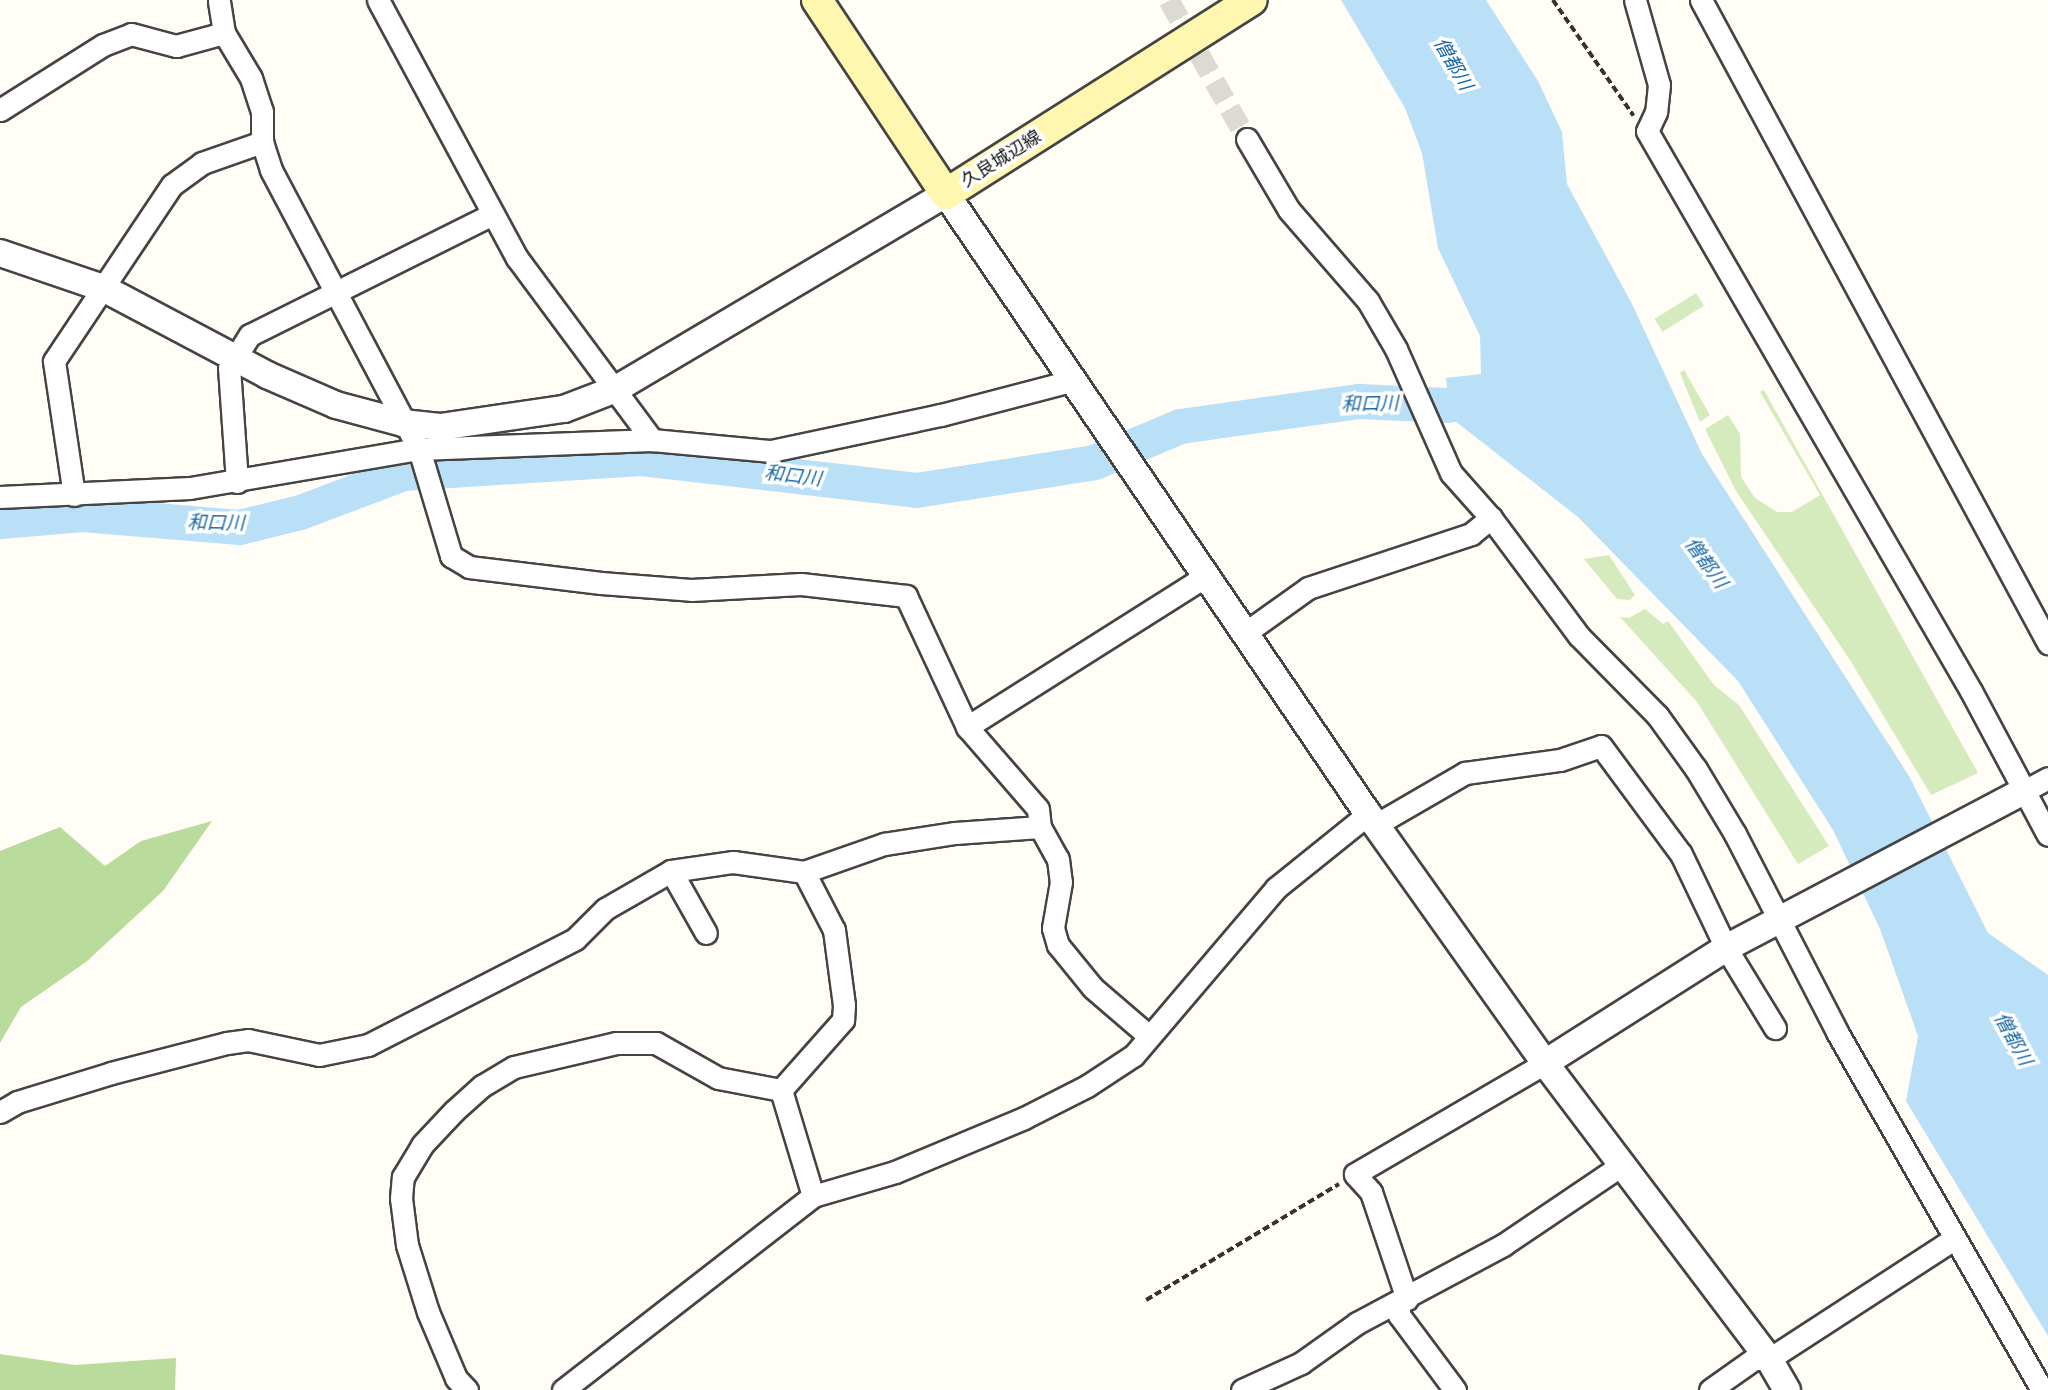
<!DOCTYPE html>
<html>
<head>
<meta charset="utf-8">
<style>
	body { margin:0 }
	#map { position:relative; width:2048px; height:1390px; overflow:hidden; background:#fffdf5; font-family:Bitter,"Noto Sans JP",serif }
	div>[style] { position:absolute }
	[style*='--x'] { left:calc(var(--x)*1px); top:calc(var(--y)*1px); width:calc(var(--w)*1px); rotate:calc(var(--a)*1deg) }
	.green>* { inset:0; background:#d5ebbd; transform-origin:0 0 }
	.forest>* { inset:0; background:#b9dc9c }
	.water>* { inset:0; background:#b9e0f7 }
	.river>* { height:35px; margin:-17.5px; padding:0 17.5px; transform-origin:17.5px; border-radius:17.5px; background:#b9e0f7 }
	.minor-tunnel>* { height:21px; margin-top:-10.5px; transform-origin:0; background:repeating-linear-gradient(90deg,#dbdad3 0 21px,transparent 0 31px) }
	.path>* { height:3.5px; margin-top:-1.75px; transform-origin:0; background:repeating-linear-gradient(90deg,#333 0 7px,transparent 0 10.5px) }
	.roads { filter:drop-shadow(2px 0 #444) drop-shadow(-2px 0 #444) drop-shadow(0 2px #444) drop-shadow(0 -2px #444) }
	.minor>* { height:21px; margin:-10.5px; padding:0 10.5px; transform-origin:10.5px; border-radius:10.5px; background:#fff }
	.tertiary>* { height:26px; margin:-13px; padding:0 13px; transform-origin:13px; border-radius:13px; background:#fff }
	.secondary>* { height:30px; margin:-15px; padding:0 15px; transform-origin:15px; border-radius:15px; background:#fff6b0 }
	span { translate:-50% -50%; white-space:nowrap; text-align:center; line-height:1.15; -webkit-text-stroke:7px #fff; paint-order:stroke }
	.street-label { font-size:18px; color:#111 }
	.water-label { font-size:19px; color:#1768a6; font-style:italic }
</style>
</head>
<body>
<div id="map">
	<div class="green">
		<div style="left:1696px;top:293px;width:15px;height:49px;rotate:58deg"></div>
		<div style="clip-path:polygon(1684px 370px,1710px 415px,1700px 422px,1680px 373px)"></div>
		<div style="clip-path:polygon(1764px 390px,1978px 773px,1931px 795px,1850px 660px,1736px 491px,1705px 429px,1728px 415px,1740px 434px,1741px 477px,1755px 498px,1777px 512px,1792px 512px,1820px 495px,1760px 392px)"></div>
		<div style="clip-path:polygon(1609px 555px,1635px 595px,1630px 600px,1617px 599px,1584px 559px)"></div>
		<div style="clip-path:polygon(1645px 609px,1663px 624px,1668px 621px,1714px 685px,1739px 705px,1829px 846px,1798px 864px,1697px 702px,1620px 617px,1629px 618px)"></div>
	</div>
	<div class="forest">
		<div style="clip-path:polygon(212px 821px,163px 891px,86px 962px,21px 1007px,0 1043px,0 851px,60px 827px,105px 866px,141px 841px)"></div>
		<div style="clip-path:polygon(0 1354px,75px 1365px,176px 1358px,175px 1390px,0 1390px)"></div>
	</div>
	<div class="water">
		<div style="clip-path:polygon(1341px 0,1486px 0,1538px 81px,1562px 132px,1567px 184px,1632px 304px,1702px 454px,1909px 776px,1988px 933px,2048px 975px,2048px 1336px,1906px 1101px,1918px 1036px,1880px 929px,1833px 830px,1738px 681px,1578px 517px,1450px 417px,1446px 378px,1481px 374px,1480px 336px,1438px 248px,1422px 153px,1405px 108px)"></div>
	</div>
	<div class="river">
		<div style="--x:0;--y:521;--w:82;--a:-4.9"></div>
		<div style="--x:82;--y:514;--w:158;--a:4.7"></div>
		<div style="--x:239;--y:527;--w:63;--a:-13.8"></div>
		<div style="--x:300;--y:512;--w:110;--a:-20.7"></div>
		<div style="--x:403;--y:473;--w:238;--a:-3.6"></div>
		<div style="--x:641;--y:458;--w:277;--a:6.6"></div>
		<div style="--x:916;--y:490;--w:180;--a:-8.9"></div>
		<div style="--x:1094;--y:462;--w:93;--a:-22.7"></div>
		<div style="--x:1180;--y:426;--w:181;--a:-8"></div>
		<div style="--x:1359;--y:401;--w:88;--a:2.6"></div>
		<div style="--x:1447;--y:405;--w:48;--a:-7.1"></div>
	</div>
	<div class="minor-tunnel">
		<div style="--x:1169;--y:0;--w:159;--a:60.7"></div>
	</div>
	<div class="path">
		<div style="--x:1553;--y:0;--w:141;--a:55.1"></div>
		<div style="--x:1146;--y:1300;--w:225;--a:-31"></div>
	</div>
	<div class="roads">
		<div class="minor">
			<div style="--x:378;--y:0;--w:293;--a:61.7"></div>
			<div style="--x:517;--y:258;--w:227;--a:53.4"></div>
			<div style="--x:1635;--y:0;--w:88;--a:74.2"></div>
			<div style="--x:1659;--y:85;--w:27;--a:96"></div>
			<div style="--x:1656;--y:112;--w:21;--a:115"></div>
			<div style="--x:1647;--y:131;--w:647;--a:59.95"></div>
			<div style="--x:1971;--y:691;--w:163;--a:61.9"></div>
			<div style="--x:1701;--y:0;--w:731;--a:61.65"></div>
			<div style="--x:224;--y:33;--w:52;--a:59"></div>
			<div style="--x:251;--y:78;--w:35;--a:72"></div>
			<div style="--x:262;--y:111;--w:31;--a:90"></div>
			<div style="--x:262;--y:142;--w:29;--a:72"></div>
			<div style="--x:271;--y:170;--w:316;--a:62.1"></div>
			<div style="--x:419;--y:449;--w:112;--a:73.3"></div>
			<div style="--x:451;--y:556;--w:21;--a:31"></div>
			<div style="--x:469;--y:567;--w:133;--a:6.9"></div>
			<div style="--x:601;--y:583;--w:90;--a:4.4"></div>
			<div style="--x:691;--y:590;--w:110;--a:-3.1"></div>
			<div style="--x:801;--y:584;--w:106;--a:6.5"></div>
			<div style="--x:906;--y:596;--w:145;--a:65"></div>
			<div style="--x:967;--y:727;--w:108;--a:49.1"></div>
			<div style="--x:1038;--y:809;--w:18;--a:84"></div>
			<div style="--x:1040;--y:827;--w:37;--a:61"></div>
			<div style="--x:1058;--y:859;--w:23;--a:83"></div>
			<div style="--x:1061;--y:882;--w:47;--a:99.9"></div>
			<div style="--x:1053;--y:928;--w:18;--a:74"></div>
			<div style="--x:1058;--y:945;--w:55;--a:50.9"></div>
			<div style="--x:1093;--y:988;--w:74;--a:40.6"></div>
			<div style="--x:0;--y:110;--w:122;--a:-32.3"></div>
			<div style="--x:103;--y:45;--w:30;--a:-21"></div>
			<div style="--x:131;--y:34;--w:47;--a:14.9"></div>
			<div style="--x:176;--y:46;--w:50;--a:-15.2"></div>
			<div style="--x:224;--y:33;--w:33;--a:-99"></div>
			<div style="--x:1247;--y:139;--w:82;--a:59.4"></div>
			<div style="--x:1289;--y:210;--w:121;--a:49"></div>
			<div style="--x:1368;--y:301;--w:56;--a:59.7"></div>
			<div style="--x:1396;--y:349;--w:136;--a:66.1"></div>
			<div style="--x:1451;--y:473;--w:60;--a:48.4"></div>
			<div style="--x:1491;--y:518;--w:147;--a:53.3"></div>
			<div style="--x:1579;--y:636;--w:111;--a:45.4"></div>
			<div style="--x:1657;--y:715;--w:67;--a:54.2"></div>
			<div style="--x:1696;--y:769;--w:76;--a:59"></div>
			<div style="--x:1735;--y:834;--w:223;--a:62.7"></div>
			<div style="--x:1837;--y:1032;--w:413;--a:60.2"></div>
			<div style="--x:237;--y:482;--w:114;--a:-94"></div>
			<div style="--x:229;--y:368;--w:39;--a:-58"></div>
			<div style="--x:250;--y:335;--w:271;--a:-26.5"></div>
			<div style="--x:74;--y:495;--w:135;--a:-98.5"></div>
			<div style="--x:54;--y:361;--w:212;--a:-56.2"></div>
			<div style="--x:172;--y:185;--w:37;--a:-36"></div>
			<div style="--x:202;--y:163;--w:64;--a:-19.3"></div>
			<div style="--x:0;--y:497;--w:190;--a:-2.7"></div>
			<div style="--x:190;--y:488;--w:232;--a:-9.7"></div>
			<div style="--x:419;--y:449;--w:233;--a:-2.2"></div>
			<div style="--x:652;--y:440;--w:120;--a:5.3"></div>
			<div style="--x:771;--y:451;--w:174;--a:-12"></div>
			<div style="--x:941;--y:415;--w:138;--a:-14.7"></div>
			<div style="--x:1245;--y:633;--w:77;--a:-35.5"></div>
			<div style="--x:1308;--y:588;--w:172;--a:-18.3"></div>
			<div style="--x:1471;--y:534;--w:26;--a:-39"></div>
			<div style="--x:967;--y:727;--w:283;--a:-32.3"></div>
			<div style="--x:2024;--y:791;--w:27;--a:-28"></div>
			<div style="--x:1377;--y:824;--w:102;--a:-30.1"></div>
			<div style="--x:1465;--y:773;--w:96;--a:-7.8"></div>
			<div style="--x:1560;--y:760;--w:43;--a:-18.9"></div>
			<div style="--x:1601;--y:746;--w:134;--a:53.5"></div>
			<div style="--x:1681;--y:854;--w:104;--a:64.4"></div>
			<div style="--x:1726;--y:948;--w:94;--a:58.5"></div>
			<div style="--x:671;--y:871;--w:63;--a:-8.3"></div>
			<div style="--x:733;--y:862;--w:72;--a:8"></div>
			<div style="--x:804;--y:872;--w:85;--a:-19.3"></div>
			<div style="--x:884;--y:844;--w:72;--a:-8.8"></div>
			<div style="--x:955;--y:833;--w:85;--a:-4"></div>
			<div style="--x:781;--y:1090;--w:94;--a:-48.5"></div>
			<div style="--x:843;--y:1020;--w:15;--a:-86"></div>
			<div style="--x:844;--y:1005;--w:76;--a:-97.6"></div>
			<div style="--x:834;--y:930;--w:65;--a:-117.3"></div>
			<div style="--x:781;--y:1090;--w:111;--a:73.2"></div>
			<div style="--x:0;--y:1112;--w:20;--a:-30"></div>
			<div style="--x:17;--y:1102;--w:98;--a:-17.1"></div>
			<div style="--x:111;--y:1073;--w:120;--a:-14.5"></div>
			<div style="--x:227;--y:1043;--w:21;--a:-8"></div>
			<div style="--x:248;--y:1040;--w:73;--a:11.9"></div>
			<div style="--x:319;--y:1055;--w:50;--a:-11.5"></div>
			<div style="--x:368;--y:1045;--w:233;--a:-27.1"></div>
			<div style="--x:575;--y:939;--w:42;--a:-45"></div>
			<div style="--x:605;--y:909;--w:76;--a:-29.9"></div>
			<div style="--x:671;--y:871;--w:71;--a:60.6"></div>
			<div style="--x:1407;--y:1299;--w:113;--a:-108.6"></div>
			<div style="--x:1371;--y:1192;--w:24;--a:-132"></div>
			<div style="--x:1355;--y:1174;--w:220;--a:-30.3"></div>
			<div style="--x:1399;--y:1305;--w:10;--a:90"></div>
			<div style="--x:1399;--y:1315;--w:94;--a:53.3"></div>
			<div style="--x:467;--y:1390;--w:16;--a:-133"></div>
			<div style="--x:456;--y:1378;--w:72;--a:-113"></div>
			<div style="--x:428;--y:1312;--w:70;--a:-107.4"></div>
			<div style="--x:407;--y:1245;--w:47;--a:-97.3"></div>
			<div style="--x:401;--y:1198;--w:21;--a:-85"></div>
			<div style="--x:403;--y:1177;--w:37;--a:-59"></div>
			<div style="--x:422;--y:1145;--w:47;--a:-46.7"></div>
			<div style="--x:454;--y:1111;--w:38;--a:-42"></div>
			<div style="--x:482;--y:1086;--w:37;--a:-31"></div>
			<div style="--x:514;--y:1067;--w:105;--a:-13.2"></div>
			<div style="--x:616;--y:1043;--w:40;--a:0"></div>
			<div style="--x:656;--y:1043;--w:71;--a:29.4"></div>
			<div style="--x:718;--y:1078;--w:64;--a:10.8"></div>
			<div style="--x:563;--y:1390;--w:316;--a:-37.8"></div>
			<div style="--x:813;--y:1196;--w:85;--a:-16.3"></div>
			<div style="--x:895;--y:1172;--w:140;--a:-22.7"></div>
			<div style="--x:1024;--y:1118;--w:71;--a:-26.9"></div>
			<div style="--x:1087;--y:1086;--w:56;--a:-33.4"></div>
			<div style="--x:1134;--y:1055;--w:219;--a:-49.6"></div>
			<div style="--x:1276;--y:888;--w:118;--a:-38.8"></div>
			<div style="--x:1242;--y:1390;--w:65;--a:-24.6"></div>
			<div style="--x:1301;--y:1363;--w:69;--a:-35.5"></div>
			<div style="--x:1357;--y:1323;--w:166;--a:-28.1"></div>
			<div style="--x:1503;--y:1245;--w:145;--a:-34"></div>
			<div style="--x:1710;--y:1390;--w:54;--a:-35.2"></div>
			<div style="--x:1754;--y:1359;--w:15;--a:0"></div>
			<div style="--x:1769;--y:1359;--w:221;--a:-33"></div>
		</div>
		<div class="tertiary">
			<div style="--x:0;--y:253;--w:109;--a:18.8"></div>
			<div style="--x:103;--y:288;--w:186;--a:27.9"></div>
			<div style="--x:267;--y:375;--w:75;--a:23.5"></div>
			<div style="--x:336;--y:405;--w:69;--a:15"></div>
			<div style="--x:403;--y:423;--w:37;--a:6"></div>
			<div style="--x:440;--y:427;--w:125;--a:-8.3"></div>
			<div style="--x:564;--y:409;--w:56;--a:-21"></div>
			<div style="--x:616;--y:389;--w:383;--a:-30.6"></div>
			<div style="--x:946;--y:194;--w:750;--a:55.76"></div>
			<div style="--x:1368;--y:814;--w:305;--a:54.6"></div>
			<div style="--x:1545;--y:1063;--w:371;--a:52.9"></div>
			<div style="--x:1769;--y:1359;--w:36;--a:60"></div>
			<div style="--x:1545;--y:1063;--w:214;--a:-32.4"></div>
			<div style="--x:1726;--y:948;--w:337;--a:-27.8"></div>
		</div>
		<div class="secondary">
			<div style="--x:817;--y:0;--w:233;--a:56.4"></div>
			<div style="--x:946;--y:194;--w:362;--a:-32.4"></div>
		</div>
	</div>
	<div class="street-label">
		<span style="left:1001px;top:159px;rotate:-32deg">久良城辺線</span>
	</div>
	<div class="water-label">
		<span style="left:1453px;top:64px;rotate:60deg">僧都川</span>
		<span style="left:1370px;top:404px;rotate:-1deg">和口川</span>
		<span style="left:793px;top:476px;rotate:7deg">和口川</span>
		<span style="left:216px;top:523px;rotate:1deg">和口川</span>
		<span style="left:1706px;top:563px;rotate:54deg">僧都川</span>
		<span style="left:2013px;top:1039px;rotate:61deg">僧都川</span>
	</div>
</div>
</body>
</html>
